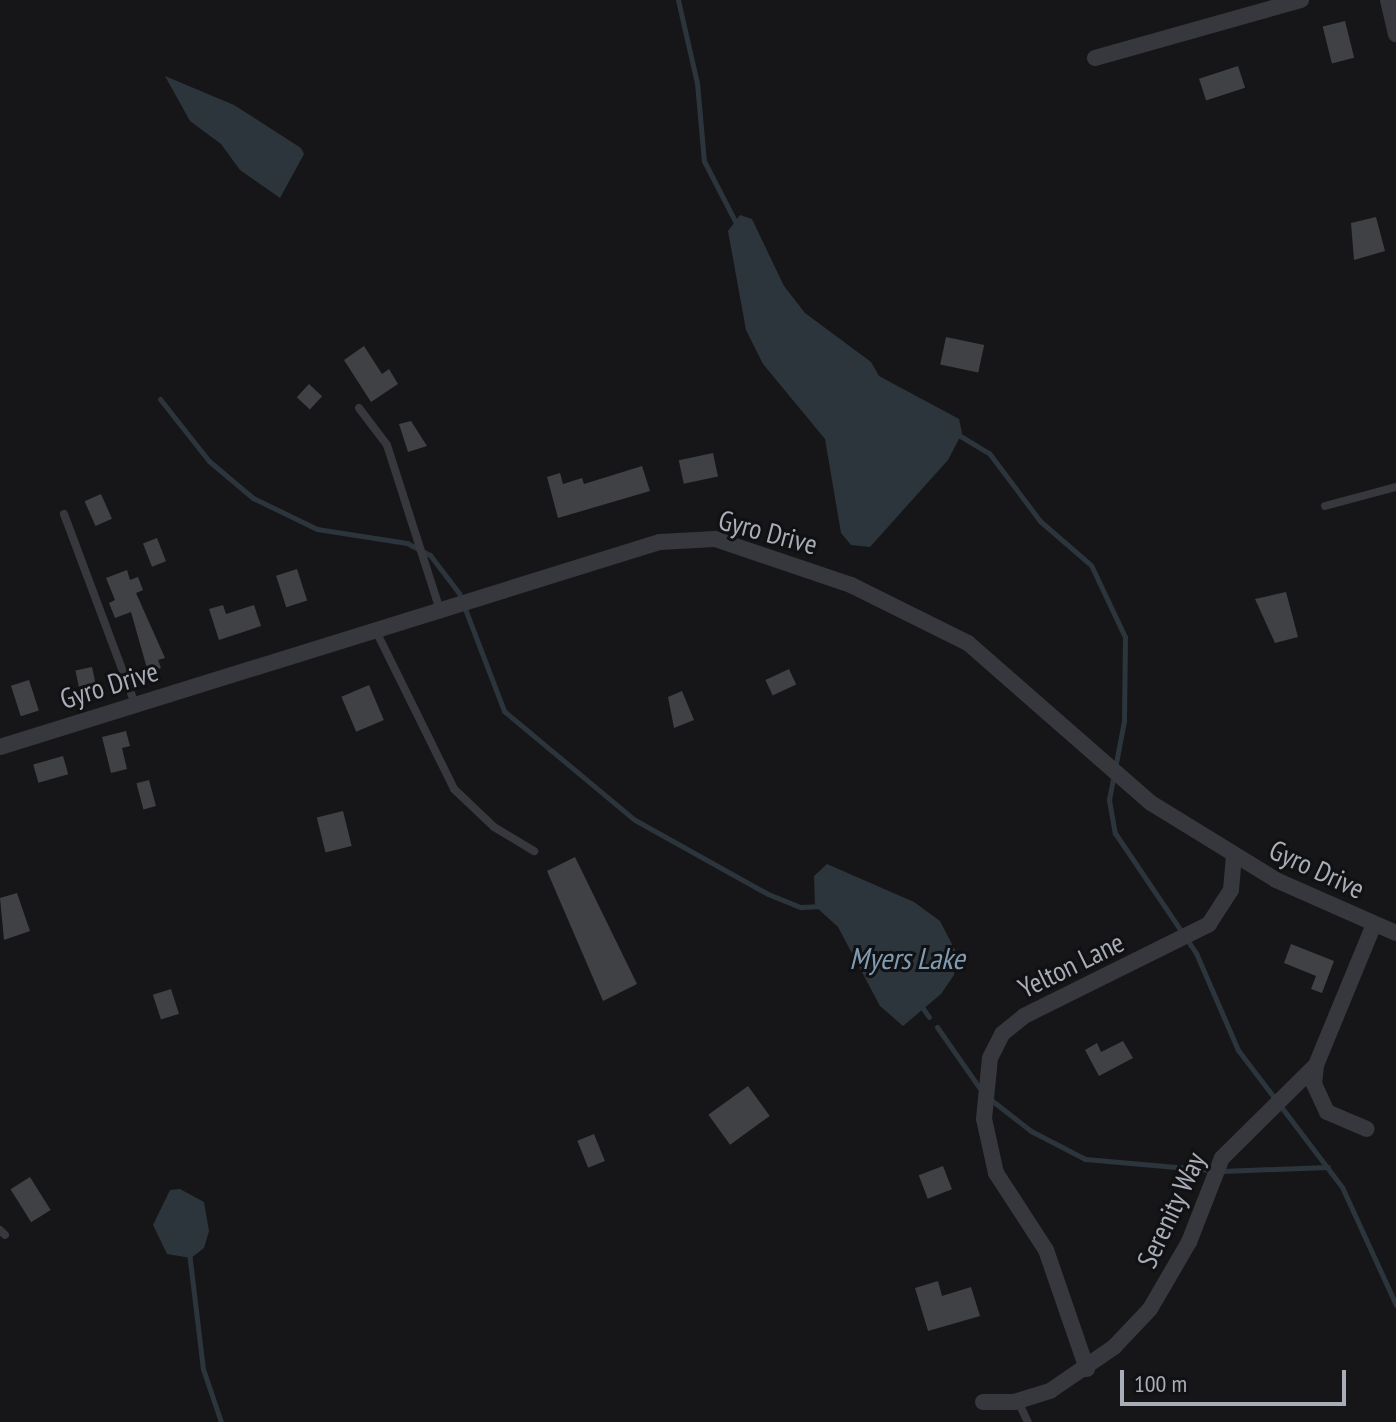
<!DOCTYPE html>
<html>
<head>
<meta charset="utf-8">
<style>
	body { margin:0 }
	#map { position:relative; width:1396px; height:1422px; overflow:hidden; background:#161618; font-family:"PT Sans Narrow",sans-serif }
	div>[style] { position:absolute }
	[style*='--x'] { left:calc(var(--x)*1px); top:calc(var(--y)*1px); width:calc(var(--w)*1px); rotate:calc(var(--a)*1deg) }
	.water>* { inset:0; background:#2c353c }
	.stream>* { height:5px; margin:-2.5px; padding:0 2.5px; transform-origin:2.5px; border-radius:2.5px; background:#2c353c }
	.building>* { inset:0; background:#404145; transform-origin:0 0 }
	.service>* { height:8px; margin:-4px; padding:0 4px; transform-origin:4px; border-radius:4px; background:#37383d }
	.minor>* { height:16px; margin:-8px; padding:0 8px; transform-origin:8px; border-radius:8px; background:#37383d }
	span { translate:-50% -50%; white-space:nowrap; text-align:center; line-height:1.15; -webkit-text-stroke:6px #111113; paint-order:stroke }
	.street-label { font-size:28px; color:#a8adb8 }
	.water-label { font-size:30px; color:#7f9bb3; font-style:italic }
	.scale { position:absolute; left:1120px; top:1370px; width:226px; height:36px; box-sizing:border-box; border:4px solid #a8adb8; border-top:0; padding-left:10px; font-size:24px; line-height:28px; white-space:nowrap; color:#a8adb8; -webkit-text-stroke:6px #111113; paint-order:stroke }
</style>
</head>
<body>
<div id="map">
	<div class="water">
		<div style="clip-path:polygon(165px 76px,234px 105px,301px 148px,304px 154px,280px 198px,240px 170px,221px 144px,190px 121px)"></div>
		<div style="clip-path:polygon(740px 215px,752px 219px,784px 286px,805px 313px,871px 362px,879px 376px,959px 419px,962px 433px,948px 460px,870px 547px,851px 545px,841px 533px,825px 439px,763px 364px,746px 330px,728px 231px)"></div>
		<div style="clip-path:polygon(827px 864px,914px 902px,940px 921px,956px 952px,954px 975px,941px 994px,903px 1026px,880px 1006px,838px 927px,815px 906px,814px 876px)"></div>
		<div style="clip-path:polygon(180px 1189px,204px 1202px,209px 1231px,204px 1248px,191px 1258px,167px 1254px,153px 1225px,170px 1190px)"></div>
	</div>
	<div class="stream">
		<div style="--x:678;--y:0;--w:85;--a:77.1"></div>
		<div style="--x:697;--y:83;--w:78;--a:84.9"></div>
		<div style="--x:704;--y:161;--w:70;--a:62.7"></div>
		<div style="--x:160;--y:399;--w:79;--a:51.7"></div>
		<div style="--x:209;--y:461;--w:57;--a:40.1"></div>
		<div style="--x:253;--y:498;--w:71;--a:25.8"></div>
		<div style="--x:317;--y:529;--w:91;--a:8.8"></div>
		<div style="--x:407;--y:543;--w:26;--a:28"></div>
		<div style="--x:430;--y:555;--w:48;--a:52.7"></div>
		<div style="--x:459;--y:593;--w:126;--a:69.1"></div>
		<div style="--x:504;--y:711;--w:170;--a:39.8"></div>
		<div style="--x:635;--y:820;--w:152;--a:29.1"></div>
		<div style="--x:768;--y:894;--w:35;--a:22"></div>
		<div style="--x:801;--y:907;--w:21;--a:-3"></div>
		<div style="--x:957;--y:434;--w:37;--a:31"></div>
		<div style="--x:989;--y:453;--w:85;--a:53.1"></div>
		<div style="--x:1040;--y:521;--w:67;--a:40.8"></div>
		<div style="--x:1091;--y:565;--w:80;--a:64.7"></div>
		<div style="--x:1125;--y:637;--w:84;--a:90.7"></div>
		<div style="--x:1124;--y:721;--w:80;--a:100.8"></div>
		<div style="--x:1109;--y:800;--w:34;--a:80"></div>
		<div style="--x:1115;--y:833;--w:145;--a:56"></div>
		<div style="--x:1196;--y:953;--w:106;--a:66.6"></div>
		<div style="--x:1238;--y:1050;--w:172;--a:52.8"></div>
		<div style="--x:1342;--y:1187;--w:130;--a:65.4"></div>
		<div style="--x:922;--y:1007;--w:12;--a:55"></div>
		<div style="--x:937;--y:1027;--w:77;--a:55.1"></div>
		<div style="--x:990;--y:1099;--w:52;--a:38"></div>
		<div style="--x:1031;--y:1131;--w:61;--a:27.4"></div>
		<div style="--x:1085;--y:1159;--w:126;--a:5"></div>
		<div style="--x:1222;--y:1171;--w:106;--a:-2.2"></div>
		<div style="--x:189;--y:1252;--w:118;--a:83.2"></div>
		<div style="--x:203;--y:1369;--w:56;--a:71.2"></div>
	</div>
	<div class="building">
		<div style="left:1345px;top:21px;width:38px;height:23px;rotate:76deg"></div>
		<div style="left:1238px;top:66px;width:23px;height:41px;rotate:72deg"></div>
		<div style="clip-path:polygon(1376px 217px,1385px 251px,1354px 260px,1351px 223px)"></div>
		<div style="left:946px;top:337px;width:39px;height:28px;rotate:12deg"></div>
		<div style="clip-path:polygon(364px 346px,382px 374px,389px 369px,398px 384px,371px 402px,344px 360px)"></div>
		<div style="left:309px;top:384px;width:18px;height:18px;rotate:43deg"></div>
		<div style="clip-path:polygon(411px 421px,427px 446px,408px 452px,399px 424px)"></div>
		<div style="left:713px;top:453px;width:24px;height:35px;rotate:78deg"></div>
		<div style="clip-path:polygon(642px 466px,650px 491px,558px 518px,547px 477px,560px 473px,563px 484px,582px 478px,584px 484px)"></div>
		<div style="left:101px;top:494px;width:27px;height:18px;rotate:66deg"></div>
		<div style="left:157px;top:538px;width:25px;height:15px;rotate:69deg"></div>
		<div style="left:297px;top:569px;width:33px;height:22px;rotate:72deg"></div>
		<div style="clip-path:polygon(127px 570px,130px 580px,138px 577px,143px 590px,136px 593px,165px 658px,158px 660px,161px 668px,148px 672px,131px 612px,115px 618px,109px 603px,115px 600px,106px 578px)"></div>
		<div style="clip-path:polygon(1286px 592px,1298px 637px,1275px 643px,1255px 599px)"></div>
		<div style="clip-path:polygon(223px 605px,226px 614px,254px 605px,261px 626px,219px 640px,209px 609px)"></div>
		<div style="left:92px;top:667px;width:24px;height:17px;rotate:78deg"></div>
		<div style="left:789px;top:669px;width:17px;height:26px;rotate:65deg"></div>
		<div style="left:29px;top:680px;width:32px;height:19px;rotate:72deg"></div>
		<div style="left:369px;top:685px;width:38px;height:30px;rotate:67deg"></div>
		<div style="clip-path:polygon(682px 691px,694px 720px,674px 728px,668px 697px)"></div>
		<div style="clip-path:polygon(126px 731px,130px 746px,122px 748px,127px 769px,111px 773px,102px 737px)"></div>
		<div style="left:63px;top:756px;width:19px;height:31px;rotate:74deg"></div>
		<div style="left:149px;top:780px;width:27px;height:13px;rotate:75deg"></div>
		<div style="left:343px;top:811px;width:36px;height:27px;rotate:76deg"></div>
		<div style="clip-path:polygon(575px 857px,637px 984px,603px 1001px,547px 871px)"></div>
		<div style="clip-path:polygon(17px 893px,30px 931px,4px 940px,0 898px)"></div>
		<div style="clip-path:polygon(1291px 944px,1334px 961px,1322px 993px,1311px 989px,1316px 976px,1284px 963px)"></div>
		<div style="left:171px;top:989px;width:26px;height:19px;rotate:72deg"></div>
		<div style="clip-path:polygon(1123px 1041px,1133px 1058px,1099px 1076px,1085px 1050px,1097px 1043px,1101px 1052px)"></div>
		<div style="left:748px;top:1086px;width:37px;height:49px;rotate:54deg"></div>
		<div style="left:594px;top:1134px;width:29px;height:18px;rotate:68deg"></div>
		<div style="left:943px;top:1166px;width:25px;height:26px;rotate:69deg"></div>
		<div style="left:30px;top:1177px;width:39px;height:23px;rotate:58deg"></div>
		<div style="clip-path:polygon(938px 1281px,942px 1296px,971px 1287px,980px 1316px,928px 1331px,915px 1288px)"></div>
	</div>
	<div class="service">
		<div style="--x:359;--y:408;--w:46;--a:52.9"></div>
		<div style="--x:387;--y:445;--w:173;--a:72.2"></div>
		<div style="--x:1325;--y:506;--w:73;--a:-15"></div>
		<div style="--x:64;--y:514;--w:203;--a:69.5"></div>
		<div style="--x:376;--y:631;--w:176;--a:63.7"></div>
		<div style="--x:454;--y:789;--w:55;--a:43.5"></div>
		<div style="--x:494;--y:827;--w:47;--a:31"></div>
		<div style="--x:0;--y:1230;--w:7;--a:45"></div>
		<div style="--x:1018;--y:1401;--w:23;--a:65"></div>
	</div>
	<div class="minor">
		<div style="--x:1388;--y:0;--w:35;--a:77"></div>
		<div style="--x:1095;--y:58;--w:214;--a:-15.7"></div>
		<div style="--x:0;--y:747;--w:691;--a:-17.26"></div>
		<div style="--x:660;--y:542;--w:55;--a:-3.1"></div>
		<div style="--x:715;--y:539;--w:144;--a:18.7"></div>
		<div style="--x:851;--y:585;--w:131;--a:26.4"></div>
		<div style="--x:968;--y:643;--w:243;--a:41.2"></div>
		<div style="--x:1151;--y:803;--w:147;--a:31.6"></div>
		<div style="--x:1276;--y:880;--w:131;--a:23.8"></div>
		<div style="--x:1316;--y:1065;--w:19;--a:96"></div>
		<div style="--x:1314;--y:1084;--w:31;--a:65"></div>
		<div style="--x:1327;--y:1112;--w:43;--a:23"></div>
		<div style="--x:1087;--y:1369;--w:126;--a:-109"></div>
		<div style="--x:1046;--y:1250;--w:92;--a:-123"></div>
		<div style="--x:996;--y:1173;--w:55;--a:-102.5"></div>
		<div style="--x:984;--y:1119;--w:61;--a:-84.4"></div>
		<div style="--x:990;--y:1058;--w:27;--a:-63"></div>
		<div style="--x:1002;--y:1034;--w:28;--a:-39"></div>
		<div style="--x:1024;--y:1016;--w:207;--a:-26.4"></div>
		<div style="--x:1209;--y:924;--w:40;--a:-57.1"></div>
		<div style="--x:1231;--y:890;--w:32;--a:-85"></div>
		<div style="--x:983;--y:1402;--w:31;--a:0"></div>
		<div style="--x:1014;--y:1402;--w:38;--a:-17"></div>
		<div style="--x:1050;--y:1391;--w:78;--a:-34.5"></div>
		<div style="--x:1114;--y:1347;--w:52;--a:-46.5"></div>
		<div style="--x:1150;--y:1309;--w:78;--a:-59.8"></div>
		<div style="--x:1189;--y:1242;--w:90;--a:-68.6"></div>
		<div style="--x:1222;--y:1158;--w:132;--a:-44.7"></div>
		<div style="--x:1316;--y:1065;--w:152;--a:-67.6"></div>
	</div>
	<div class="street-label">
		<span style="left:768px;top:532px;rotate:15deg">Gyro Drive</span>
		<span style="left:109px;top:685px;rotate:-17deg">Gyro Drive</span>
		<span style="left:1317px;top:869px;rotate:25deg">Gyro Drive</span>
		<span style="left:1071px;top:965px;rotate:-26deg">Yelton Lane</span>
		<span style="left:1171px;top:1210px;rotate:-65deg">Serenity Way</span>
	</div>
	<div class="water-label">
		<span style="left:907px;top:958px">Myers Lake</span>
	</div>
	<div class="scale">100 m</div>
</div>
</body>
</html>
